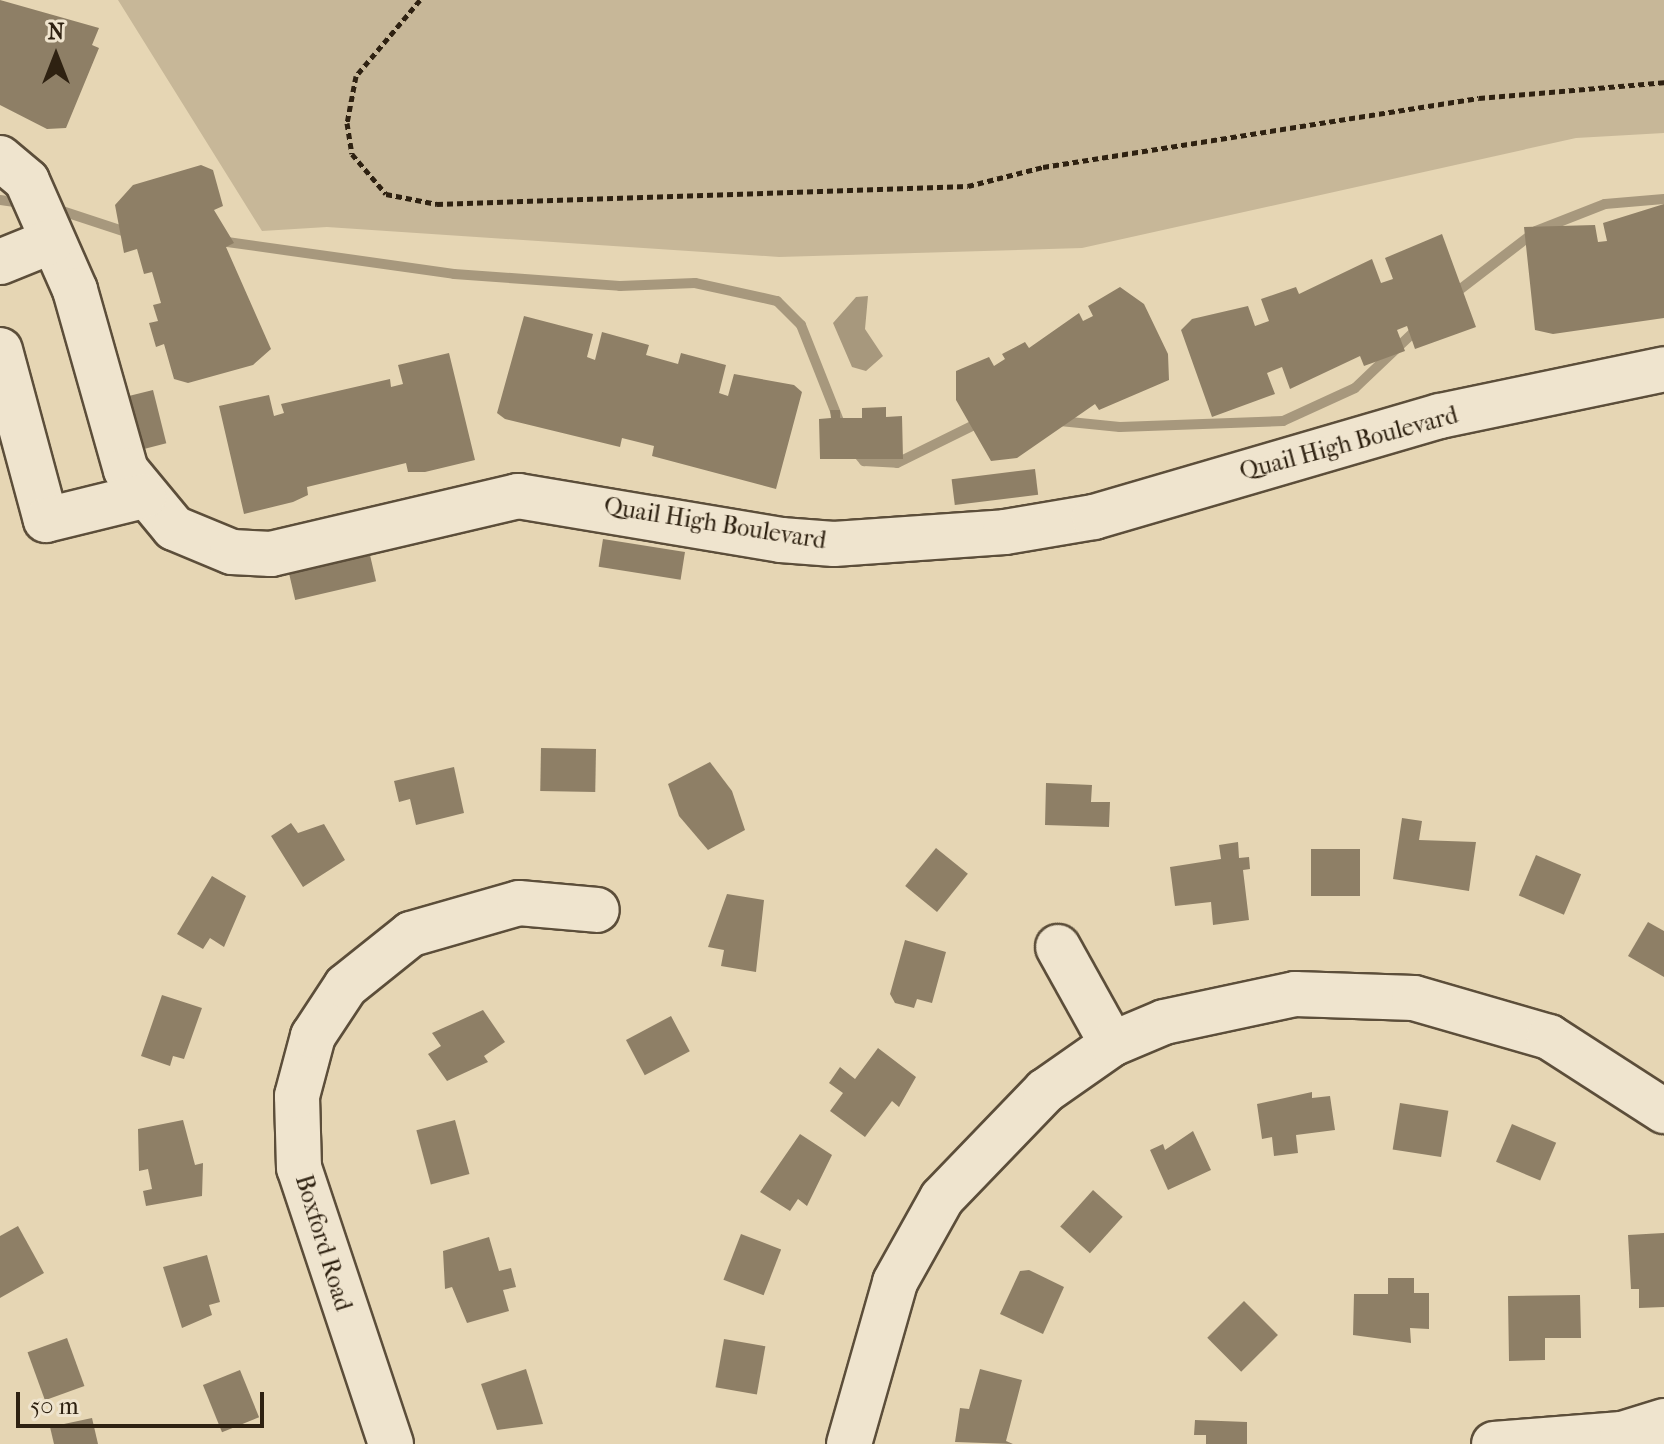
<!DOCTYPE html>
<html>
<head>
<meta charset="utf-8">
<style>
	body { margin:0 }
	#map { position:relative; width:1664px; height:1444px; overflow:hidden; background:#e6d6b4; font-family:"IM FELL French Canon",serif }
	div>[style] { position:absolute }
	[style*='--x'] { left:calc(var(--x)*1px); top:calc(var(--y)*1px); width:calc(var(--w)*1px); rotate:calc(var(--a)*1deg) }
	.green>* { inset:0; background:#c7b798 }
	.water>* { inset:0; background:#a7987d }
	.stream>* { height:10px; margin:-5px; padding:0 5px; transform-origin:5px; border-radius:5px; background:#a7987d }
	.building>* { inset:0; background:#8e7f66; transform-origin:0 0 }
	.path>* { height:5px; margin-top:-2.5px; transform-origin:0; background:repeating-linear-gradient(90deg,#2e2111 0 6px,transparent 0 10px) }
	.roads { filter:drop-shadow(2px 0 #5c4e3a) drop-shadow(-2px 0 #5c4e3a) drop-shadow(0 2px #5c4e3a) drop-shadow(0 -2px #5c4e3a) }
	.minor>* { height:44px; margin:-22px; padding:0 22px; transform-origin:22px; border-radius:22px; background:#efe4ce }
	span { translate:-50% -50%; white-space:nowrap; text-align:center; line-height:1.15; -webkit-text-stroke:6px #efe4ce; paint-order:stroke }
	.street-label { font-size:24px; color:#2e2111 }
	.north { position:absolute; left:16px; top:16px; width:80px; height:80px; -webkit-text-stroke:6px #efe4ce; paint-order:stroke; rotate:0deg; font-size:22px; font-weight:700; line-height:32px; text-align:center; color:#2e2111 }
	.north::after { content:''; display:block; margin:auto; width:28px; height:36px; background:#2e2111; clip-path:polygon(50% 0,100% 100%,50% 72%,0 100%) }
	.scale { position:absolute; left:16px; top:1392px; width:248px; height:36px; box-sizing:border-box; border:4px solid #2e2111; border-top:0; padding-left:10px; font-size:24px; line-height:28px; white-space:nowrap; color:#2e2111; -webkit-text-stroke:6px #efe4ce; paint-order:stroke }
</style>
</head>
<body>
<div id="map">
	<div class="green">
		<div style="clip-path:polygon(118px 0,1664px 0,1664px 133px,1576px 138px,1082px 248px,779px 257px,327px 227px,262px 231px)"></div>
	</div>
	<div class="water">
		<div style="clip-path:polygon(868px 296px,865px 329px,883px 356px,866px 371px,852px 367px,833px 323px,856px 297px)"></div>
	</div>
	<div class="stream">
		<div style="--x:0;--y:200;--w:22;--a:8"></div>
		<div style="--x:53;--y:208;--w:80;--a:18.2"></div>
		<div style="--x:220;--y:241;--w:236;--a:8"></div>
		<div style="--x:454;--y:274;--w:166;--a:4.1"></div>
		<div style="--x:620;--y:286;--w:75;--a:-2.3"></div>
		<div style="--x:695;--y:283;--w:84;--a:12.4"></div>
		<div style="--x:777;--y:301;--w:34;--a:45"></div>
		<div style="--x:801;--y:325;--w:103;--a:68.4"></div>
		<div style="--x:1454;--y:294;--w:103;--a:-37.5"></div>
		<div style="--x:1536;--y:231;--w:74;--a:-21.4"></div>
		<div style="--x:1605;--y:204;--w:59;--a:-4.8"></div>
		<div style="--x:1060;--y:421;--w:60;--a:5.7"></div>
		<div style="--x:1120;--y:427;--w:163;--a:-2.1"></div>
		<div style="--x:1283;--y:421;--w:79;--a:-24.6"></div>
		<div style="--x:1355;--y:388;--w:88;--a:-43.6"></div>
		<div style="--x:854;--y:449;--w:16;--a:50"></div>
		<div style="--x:864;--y:461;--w:33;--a:3"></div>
		<div style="--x:897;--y:463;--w:95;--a:-26.3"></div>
	</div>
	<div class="building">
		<div style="clip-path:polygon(0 0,99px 28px,92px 45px,99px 48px,66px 128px,47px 129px,0 105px)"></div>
		<div style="clip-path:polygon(201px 165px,213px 170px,223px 206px,214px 210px,234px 243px,226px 247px,271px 349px,253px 365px,188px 383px,174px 379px,164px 344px,156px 347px,149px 323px,158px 321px,153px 305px,161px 303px,152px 272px,144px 274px,137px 249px,124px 253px,115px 205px,133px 185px)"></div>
		<div style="clip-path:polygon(1664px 204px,1664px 318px,1553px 334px,1535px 330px,1524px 227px,1595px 225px,1598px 242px,1607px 241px,1603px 223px)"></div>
		<div style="clip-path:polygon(1442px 234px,1476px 327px,1415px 349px,1407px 326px,1397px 330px,1405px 351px,1364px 366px,1360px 356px,1290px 389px,1282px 367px,1267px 373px,1275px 394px,1212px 417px,1181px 330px,1192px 319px,1248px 306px,1255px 326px,1269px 321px,1261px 299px,1296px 287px,1299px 294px,1372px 259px,1381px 283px,1393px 279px,1385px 258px)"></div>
		<div style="clip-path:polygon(1120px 287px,1144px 304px,1168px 354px,1169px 380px,1099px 410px,1095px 404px,1017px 458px,991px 461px,956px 400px,956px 371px,989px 357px,994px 366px,1005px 359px,1002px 354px,1025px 342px,1029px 348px,1079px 313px,1083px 321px,1093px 316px,1088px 306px)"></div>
		<div style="clip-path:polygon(524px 316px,593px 334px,587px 357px,595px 360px,602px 332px,649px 345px,646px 355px,678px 364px,681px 353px,726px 365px,719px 393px,728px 396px,734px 374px,794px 385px,802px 392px,776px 489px,652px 456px,654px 446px,622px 438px,620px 447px,505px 419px,497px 413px)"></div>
		<div style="clip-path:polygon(449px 353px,475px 460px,425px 472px,408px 472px,406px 463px,307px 487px,308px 495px,293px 502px,244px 514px,219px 406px,269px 395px,274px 416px,284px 413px,281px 404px,390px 379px,391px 387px,403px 384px,398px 365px)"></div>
		<div style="left:153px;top:390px;width:55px;height:28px;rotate:76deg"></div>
		<div style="clip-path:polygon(886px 407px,886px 417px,902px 416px,903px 459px,820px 459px,819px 419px,831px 418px,830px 410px,840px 410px,840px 418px,862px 418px,862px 408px)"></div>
		<div style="left:1035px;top:469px;width:26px;height:84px;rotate:83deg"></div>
		<div style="left:603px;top:539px;width:83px;height:28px;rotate:9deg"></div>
		<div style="left:370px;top:555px;width:27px;height:83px;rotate:77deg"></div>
		<div style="left:541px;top:748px;width:55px;height:43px;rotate:1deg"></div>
		<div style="clip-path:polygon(710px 762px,732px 791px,745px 830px,708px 850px,679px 816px,668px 784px)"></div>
		<div style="clip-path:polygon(454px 767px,464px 813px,416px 825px,410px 799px,399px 802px,394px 781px)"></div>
		<div style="clip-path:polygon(1046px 783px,1092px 785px,1091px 802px,1110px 802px,1109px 827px,1045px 825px)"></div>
		<div style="clip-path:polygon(1402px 818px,1422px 821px,1419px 840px,1476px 842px,1469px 891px,1393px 879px)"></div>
		<div style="clip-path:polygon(291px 823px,298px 833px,324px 824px,345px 860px,303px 887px,271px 836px)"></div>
		<div style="clip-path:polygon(1238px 842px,1239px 858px,1249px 857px,1250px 869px,1243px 870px,1249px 920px,1213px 925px,1211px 902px,1175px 906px,1170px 867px,1221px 859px,1219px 845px)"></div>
		<div style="left:936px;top:848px;width:41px;height:49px;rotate:39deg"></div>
		<div style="left:1360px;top:849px;width:47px;height:49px;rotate:90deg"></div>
		<div style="left:1536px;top:855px;width:49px;height:44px;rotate:23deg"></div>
		<div style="clip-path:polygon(212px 876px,246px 896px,224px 947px,210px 938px,203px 949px,177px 934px)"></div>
		<div style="clip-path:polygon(727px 894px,764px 900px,756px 972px,721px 966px,724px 950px,708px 947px)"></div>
		<div style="clip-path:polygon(1648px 922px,1664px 931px,1664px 977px,1628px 956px)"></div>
		<div style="clip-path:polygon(905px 940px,946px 952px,932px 1003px,917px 999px,914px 1008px,895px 1003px,890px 994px)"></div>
		<div style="clip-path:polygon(162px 995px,202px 1008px,184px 1059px,173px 1056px,170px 1066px,141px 1056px)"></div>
		<div style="clip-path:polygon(483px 1010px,505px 1042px,484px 1056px,488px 1062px,447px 1081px,428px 1054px,441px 1046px,432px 1033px)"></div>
		<div style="left:671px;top:1016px;width:40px;height:51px;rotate:62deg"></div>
		<div style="clip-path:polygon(878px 1048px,916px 1077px,899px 1107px,892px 1101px,865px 1137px,830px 1111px,843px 1093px,829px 1083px,840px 1067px,855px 1079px)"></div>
		<div style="clip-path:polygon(1312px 1092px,1312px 1098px,1330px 1096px,1335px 1130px,1296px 1135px,1298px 1153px,1274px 1156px,1272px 1137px,1262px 1139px,1257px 1104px)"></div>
		<div style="left:1400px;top:1103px;width:49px;height:47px;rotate:9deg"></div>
		<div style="clip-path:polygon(183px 1120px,195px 1165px,203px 1163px,202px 1196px,146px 1206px,143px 1191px,152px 1189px,148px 1169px,139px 1171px,138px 1129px)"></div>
		<div style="left:455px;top:1120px;width:56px;height:40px;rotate:75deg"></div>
		<div style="left:1512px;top:1124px;width:48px;height:41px;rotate:23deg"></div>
		<div style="clip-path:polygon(1193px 1131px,1211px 1170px,1168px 1190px,1150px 1150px,1163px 1144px,1165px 1150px)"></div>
		<div style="clip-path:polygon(800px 1134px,832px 1155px,807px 1206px,798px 1199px,790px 1211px,760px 1192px)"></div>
		<div style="left:1093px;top:1190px;width:40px;height:49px;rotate:42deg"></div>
		<div style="clip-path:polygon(18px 1226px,44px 1273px,0 1298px,0 1236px)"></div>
		<div style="clip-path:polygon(1664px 1233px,1664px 1307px,1639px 1308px,1639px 1289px,1631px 1289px,1628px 1235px)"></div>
		<div style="left:741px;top:1234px;width:43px;height:49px;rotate:21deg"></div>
		<div style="clip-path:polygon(489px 1237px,499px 1271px,511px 1268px,516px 1287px,503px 1290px,509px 1311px,467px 1323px,452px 1287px,445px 1289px,443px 1251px)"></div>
		<div style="clip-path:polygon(207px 1255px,220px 1302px,209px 1305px,212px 1315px,182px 1328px,163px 1267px)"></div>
		<div style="clip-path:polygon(1029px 1270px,1064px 1287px,1043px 1334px,1000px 1314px,1020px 1271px)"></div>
		<div style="clip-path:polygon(1388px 1278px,1414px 1278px,1414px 1293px,1429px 1293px,1429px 1329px,1410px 1328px,1411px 1343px,1353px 1335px,1354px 1294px,1388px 1294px)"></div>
		<div style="clip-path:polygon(1580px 1295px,1581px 1338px,1545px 1338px,1545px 1360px,1509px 1361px,1508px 1296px)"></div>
		<div style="left:1244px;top:1301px;width:48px;height:52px;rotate:45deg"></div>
		<div style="left:67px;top:1338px;width:51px;height:42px;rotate:70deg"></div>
		<div style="left:724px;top:1339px;width:42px;height:49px;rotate:10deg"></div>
		<div style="clip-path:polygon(526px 1369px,543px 1424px,497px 1430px,481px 1384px)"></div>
		<div style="clip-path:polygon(980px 1369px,1022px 1380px,1006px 1441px,1013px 1444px,955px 1442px,960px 1408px,969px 1409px)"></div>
		<div style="left:240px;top:1370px;width:51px;height:40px;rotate:68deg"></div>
		<div style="clip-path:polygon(92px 1418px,98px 1444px,54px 1444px,50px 1427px)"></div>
		<div style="clip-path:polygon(1195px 1420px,1247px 1422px,1247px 1444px,1206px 1444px,1206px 1435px,1194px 1435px)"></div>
	</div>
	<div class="path">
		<div style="--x:420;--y:0;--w:99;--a:130.1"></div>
		<div style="--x:356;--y:76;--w:48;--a:100.8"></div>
		<div style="--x:347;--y:123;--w:31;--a:81"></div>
		<div style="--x:352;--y:154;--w:52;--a:49.6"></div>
		<div style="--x:386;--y:194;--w:52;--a:11.1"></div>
		<div style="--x:437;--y:204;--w:531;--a:-1.94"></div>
		<div style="--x:968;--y:186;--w:77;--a:-14.2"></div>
		<div style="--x:1043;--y:167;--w:441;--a:-9"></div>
		<div style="--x:1479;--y:98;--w:186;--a:-4.9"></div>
	</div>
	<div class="roads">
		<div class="minor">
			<div style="--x:0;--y:158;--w:35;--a:40"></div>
			<div style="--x:27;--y:181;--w:119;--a:66.2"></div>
			<div style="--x:75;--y:290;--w:187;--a:74.2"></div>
			<div style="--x:126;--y:470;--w:75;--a:50.4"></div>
			<div style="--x:174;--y:528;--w:63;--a:22.5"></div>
			<div style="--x:232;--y:552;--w:39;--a:3"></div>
			<div style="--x:271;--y:554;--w:254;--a:-13.2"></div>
			<div style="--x:518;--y:496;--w:267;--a:9.5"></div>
			<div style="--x:781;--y:540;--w:53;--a:4.3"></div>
			<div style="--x:834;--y:544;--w:171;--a:-4"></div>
			<div style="--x:1005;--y:532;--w:90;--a:-9.6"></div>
			<div style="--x:1094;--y:517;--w:360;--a:-16.3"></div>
			<div style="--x:1440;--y:416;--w:229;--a:-11.8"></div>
			<div style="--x:0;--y:262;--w:56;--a:-22"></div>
			<div style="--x:0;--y:350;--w:176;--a:74.9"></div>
			<div style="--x:46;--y:520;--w:101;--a:-13.8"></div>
			<div style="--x:1058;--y:947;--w:111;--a:60.9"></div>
			<div style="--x:391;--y:1444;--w:291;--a:-108.4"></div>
			<div style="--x:299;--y:1168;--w:72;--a:-91.6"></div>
			<div style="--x:297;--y:1096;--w:62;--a:-75.1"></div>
			<div style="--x:313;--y:1036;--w:60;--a:-56.6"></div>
			<div style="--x:346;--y:986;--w:83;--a:-38.7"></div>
			<div style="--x:411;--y:934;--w:112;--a:-16"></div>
			<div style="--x:519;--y:903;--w:78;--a:5.1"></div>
			<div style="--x:849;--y:1444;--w:168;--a:-74.1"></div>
			<div style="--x:895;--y:1282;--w:96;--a:-60.8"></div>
			<div style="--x:942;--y:1198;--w:149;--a:-46.1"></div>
			<div style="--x:1045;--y:1091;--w:82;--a:-35"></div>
			<div style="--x:1112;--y:1044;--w:56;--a:-22.9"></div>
			<div style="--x:1164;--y:1022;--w:134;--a:-12.1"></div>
			<div style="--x:1295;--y:994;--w:119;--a:1.9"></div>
			<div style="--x:1414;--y:998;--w:141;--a:16.1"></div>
			<div style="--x:1549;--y:1037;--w:137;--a:32.8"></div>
			<div style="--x:1494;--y:1444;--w:128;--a:-4.5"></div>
			<div style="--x:1622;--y:1434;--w:44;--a:-17.2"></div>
		</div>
	</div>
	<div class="street-label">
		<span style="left:1349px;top:444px;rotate:-15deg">Quail High Boulevard</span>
		<span style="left:715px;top:524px;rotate:9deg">Quail High Boulevard</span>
		<span style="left:323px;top:1243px;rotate:73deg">Boxford Road</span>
	</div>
	<div class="north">N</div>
	<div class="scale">50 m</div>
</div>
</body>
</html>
